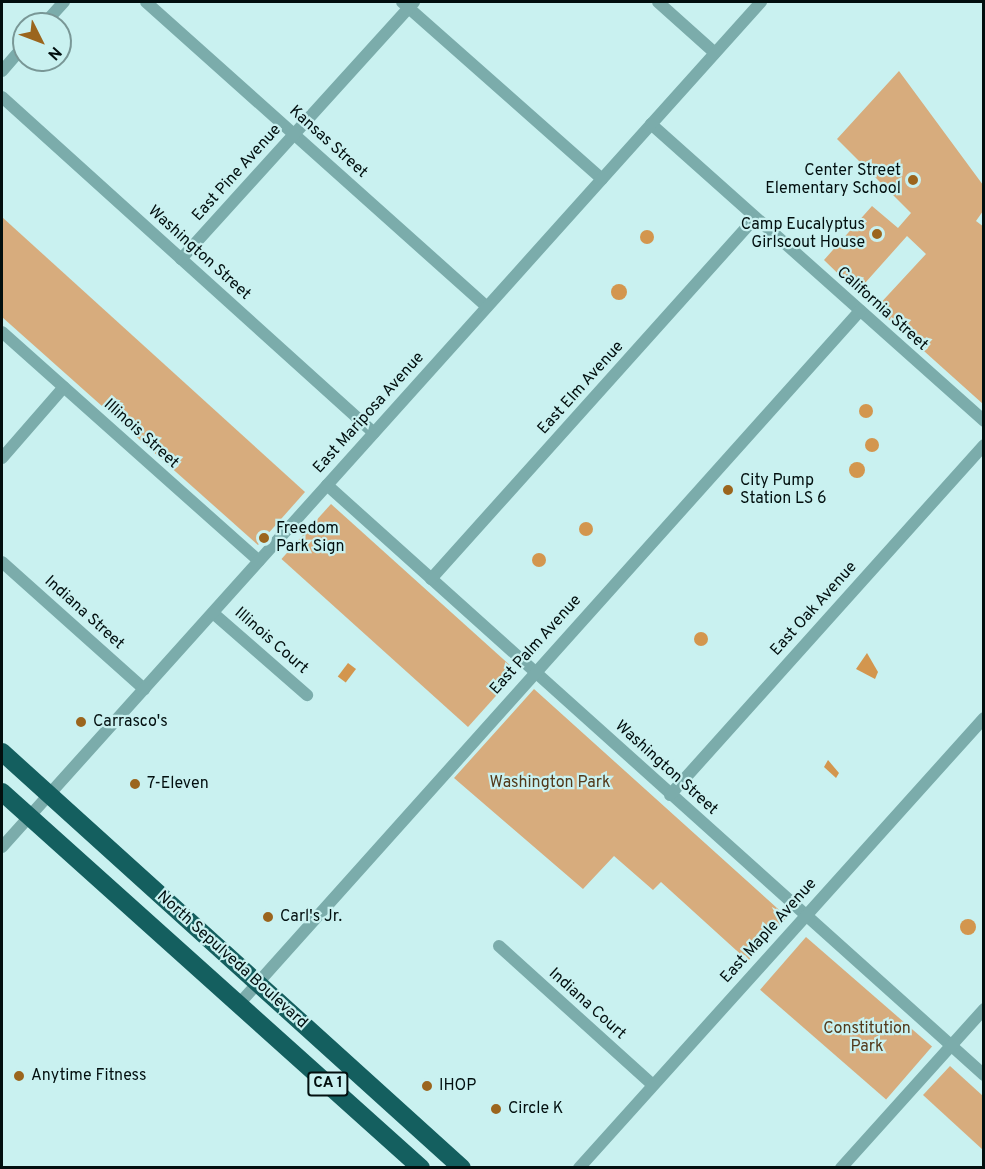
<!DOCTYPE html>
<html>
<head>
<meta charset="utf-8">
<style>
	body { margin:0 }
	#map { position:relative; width:985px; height:1169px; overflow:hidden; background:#c9f1f0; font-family:Overpass,sans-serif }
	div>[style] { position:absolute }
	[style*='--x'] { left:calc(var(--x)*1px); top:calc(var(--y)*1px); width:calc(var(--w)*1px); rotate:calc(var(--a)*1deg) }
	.green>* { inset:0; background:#d7ac7d; transform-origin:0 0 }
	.water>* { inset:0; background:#d3964e; transform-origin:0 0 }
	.round { border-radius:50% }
	.minor>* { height:12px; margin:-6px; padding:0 6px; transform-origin:6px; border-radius:6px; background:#7bacab }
	.highway>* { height:18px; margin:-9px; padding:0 9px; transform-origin:9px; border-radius:9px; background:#145f5f }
	.dots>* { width:16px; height:16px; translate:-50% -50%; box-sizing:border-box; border:3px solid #c9f1f0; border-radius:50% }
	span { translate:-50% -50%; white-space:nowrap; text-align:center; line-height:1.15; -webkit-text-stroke:4.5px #c9f1f0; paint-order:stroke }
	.shield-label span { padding:2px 4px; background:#c9f1f0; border:2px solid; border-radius:4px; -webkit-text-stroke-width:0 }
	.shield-label { font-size:15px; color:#020f0f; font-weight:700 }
	.street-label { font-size:16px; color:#020f0f }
	.poi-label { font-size:16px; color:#020f0f }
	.right { translate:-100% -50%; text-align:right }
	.left { translate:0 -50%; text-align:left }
	.park-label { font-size:16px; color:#52391a }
	.frame { position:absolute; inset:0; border:3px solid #020f0f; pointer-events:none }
	.north { position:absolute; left:12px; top:12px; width:60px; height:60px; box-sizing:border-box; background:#c9f1f0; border:2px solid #799796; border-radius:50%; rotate:132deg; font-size:16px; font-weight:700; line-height:24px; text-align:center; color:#020f0f }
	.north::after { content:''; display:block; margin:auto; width:21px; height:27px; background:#9b651d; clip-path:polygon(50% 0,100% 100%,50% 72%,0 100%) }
</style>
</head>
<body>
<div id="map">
	<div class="green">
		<div style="clip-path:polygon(899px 71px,983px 185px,983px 211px,976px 221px,984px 227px,983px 404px,876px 308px,926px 254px,907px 236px,857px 292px,824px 260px,872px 206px,898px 228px,911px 213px,837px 139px)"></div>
		<div style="clip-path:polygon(2px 217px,305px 492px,258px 545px,2px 317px)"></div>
		<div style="left:331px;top:504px;width:251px;height:74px;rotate:42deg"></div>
		<div style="clip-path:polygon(534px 689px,787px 917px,748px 961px,661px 882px,653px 890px,614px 856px,583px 889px,454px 778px)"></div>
		<div style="left:806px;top:937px;width:167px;height:70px;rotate:41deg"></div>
		<div style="clip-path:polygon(950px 1066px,983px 1096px,983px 1150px,923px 1095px)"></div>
	</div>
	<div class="water">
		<div class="round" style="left:640px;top:230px;width:14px;height:14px"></div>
		<div class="round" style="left:611px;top:284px;width:16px;height:16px"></div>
		<div class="round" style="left:859px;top:404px;width:14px;height:14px"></div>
		<div class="round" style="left:865px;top:438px;width:14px;height:14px"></div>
		<div class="round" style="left:849px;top:462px;width:16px;height:16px"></div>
		<div class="round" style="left:579px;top:522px;width:14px;height:14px"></div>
		<div class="round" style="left:532px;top:553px;width:14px;height:14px"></div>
		<div class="round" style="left:694px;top:632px;width:14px;height:14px"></div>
		<div style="clip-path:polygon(867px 653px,878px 672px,875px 679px,856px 669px)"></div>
		<div style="left:348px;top:663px;width:10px;height:17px;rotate:37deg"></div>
		<div style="clip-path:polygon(828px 760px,839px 773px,836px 778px,824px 767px)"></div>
		<div class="round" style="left:960px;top:919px;width:16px;height:16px"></div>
	</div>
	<div class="minor">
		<div style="--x:146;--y:2;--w:457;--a:41.8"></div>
		<div style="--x:402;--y:2;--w:267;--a:41.5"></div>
		<div style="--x:658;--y:2;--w:76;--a:41.8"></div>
		<div style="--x:44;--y:24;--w:30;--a:-48"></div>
		<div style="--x:2;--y:71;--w:33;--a:-49"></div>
		<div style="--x:2;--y:97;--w:501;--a:42.09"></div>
		<div style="--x:651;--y:124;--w:446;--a:41.7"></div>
		<div style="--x:181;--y:259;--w:347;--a:-47.8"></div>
		<div style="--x:2;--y:332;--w:344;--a:41.7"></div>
		<div style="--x:2;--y:458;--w:94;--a:-48.9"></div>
		<div style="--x:327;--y:485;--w:883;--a:41.92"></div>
		<div style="--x:2;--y:562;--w:191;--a:41.8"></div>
		<div style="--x:431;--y:579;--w:485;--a:-48.1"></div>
		<div style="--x:213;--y:613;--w:125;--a:41.1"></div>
		<div style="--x:670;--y:795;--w:470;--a:-48.1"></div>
		<div style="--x:2;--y:847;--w:1136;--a:-48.07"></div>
		<div style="--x:499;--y:946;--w:207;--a:42.1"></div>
		<div style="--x:239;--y:1004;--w:931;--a:-48.14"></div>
		<div style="--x:579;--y:1168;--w:605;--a:-48.01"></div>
		<div style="--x:841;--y:1168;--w:214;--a:-48"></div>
	</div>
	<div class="highway">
		<div style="--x:2;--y:752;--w:620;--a:42.12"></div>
		<div style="--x:2;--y:792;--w:563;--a:41.9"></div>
	</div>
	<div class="dots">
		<div style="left:913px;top:180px;background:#9b651d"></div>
		<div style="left:877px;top:234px;background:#9b651d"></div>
		<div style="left:728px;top:490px;background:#9b651d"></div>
		<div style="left:264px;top:538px;background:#9b651d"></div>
		<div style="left:81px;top:722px;background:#9b651d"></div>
		<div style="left:135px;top:784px;background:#9b651d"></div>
		<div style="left:268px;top:917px;background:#9b651d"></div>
		<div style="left:19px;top:1076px;background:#9b651d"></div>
		<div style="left:427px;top:1086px;background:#9b651d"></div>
		<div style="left:496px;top:1109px;background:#9b651d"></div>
	</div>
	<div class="shield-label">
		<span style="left:328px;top:1084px">CA 1</span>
	</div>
	<div class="street-label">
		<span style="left:328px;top:142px;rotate:42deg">Kansas Street</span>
		<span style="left:237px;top:173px;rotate:-48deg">East Pine Avenue</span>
		<span style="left:199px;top:253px;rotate:42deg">Washington Street</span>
		<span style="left:882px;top:309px;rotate:42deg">California Street</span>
		<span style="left:581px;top:388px;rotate:-48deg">East Elm Avenue</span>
		<span style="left:369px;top:413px;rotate:-48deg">East Mariposa Avenue</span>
		<span style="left:141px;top:434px;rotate:42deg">Illinois Street</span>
		<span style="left:814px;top:609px;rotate:-48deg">East Oak Avenue</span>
		<span style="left:84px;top:613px;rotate:42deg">Indiana Street</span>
		<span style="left:271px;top:641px;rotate:41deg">Illinois Court</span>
		<span style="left:536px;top:645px;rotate:-48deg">East Palm Avenue</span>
		<span style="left:666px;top:768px;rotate:42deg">Washington Street</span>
		<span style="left:769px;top:931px;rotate:-48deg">East Maple Avenue</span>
		<span style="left:232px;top:960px;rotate:42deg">North Sepulveda Boulevard</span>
		<span style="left:587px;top:1004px;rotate:42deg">Indiana Court</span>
	</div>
	<div class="poi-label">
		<span class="right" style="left:901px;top:180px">Center Street<br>Elementary School</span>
		<span class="right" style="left:865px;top:234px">Camp Eucalyptus<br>Girlscout House</span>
		<span class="left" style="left:740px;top:490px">City Pump<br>Station LS 6</span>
		<span class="left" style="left:276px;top:538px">Freedom<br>Park Sign</span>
		<span class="left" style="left:93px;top:722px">Carrasco's</span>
		<span class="left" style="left:147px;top:784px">7-Eleven</span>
		<span class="left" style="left:280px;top:917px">Carl's Jr.</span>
		<span class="left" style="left:31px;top:1076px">Anytime Fitness</span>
		<span class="left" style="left:439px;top:1086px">IHOP</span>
		<span class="left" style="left:508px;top:1109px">Circle K</span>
	</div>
	<div class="park-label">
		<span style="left:550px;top:783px">Washington Park</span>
		<span style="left:867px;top:1038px">Constitution<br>Park</span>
	</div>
	<div class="frame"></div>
	<div class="north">N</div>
</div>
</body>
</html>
